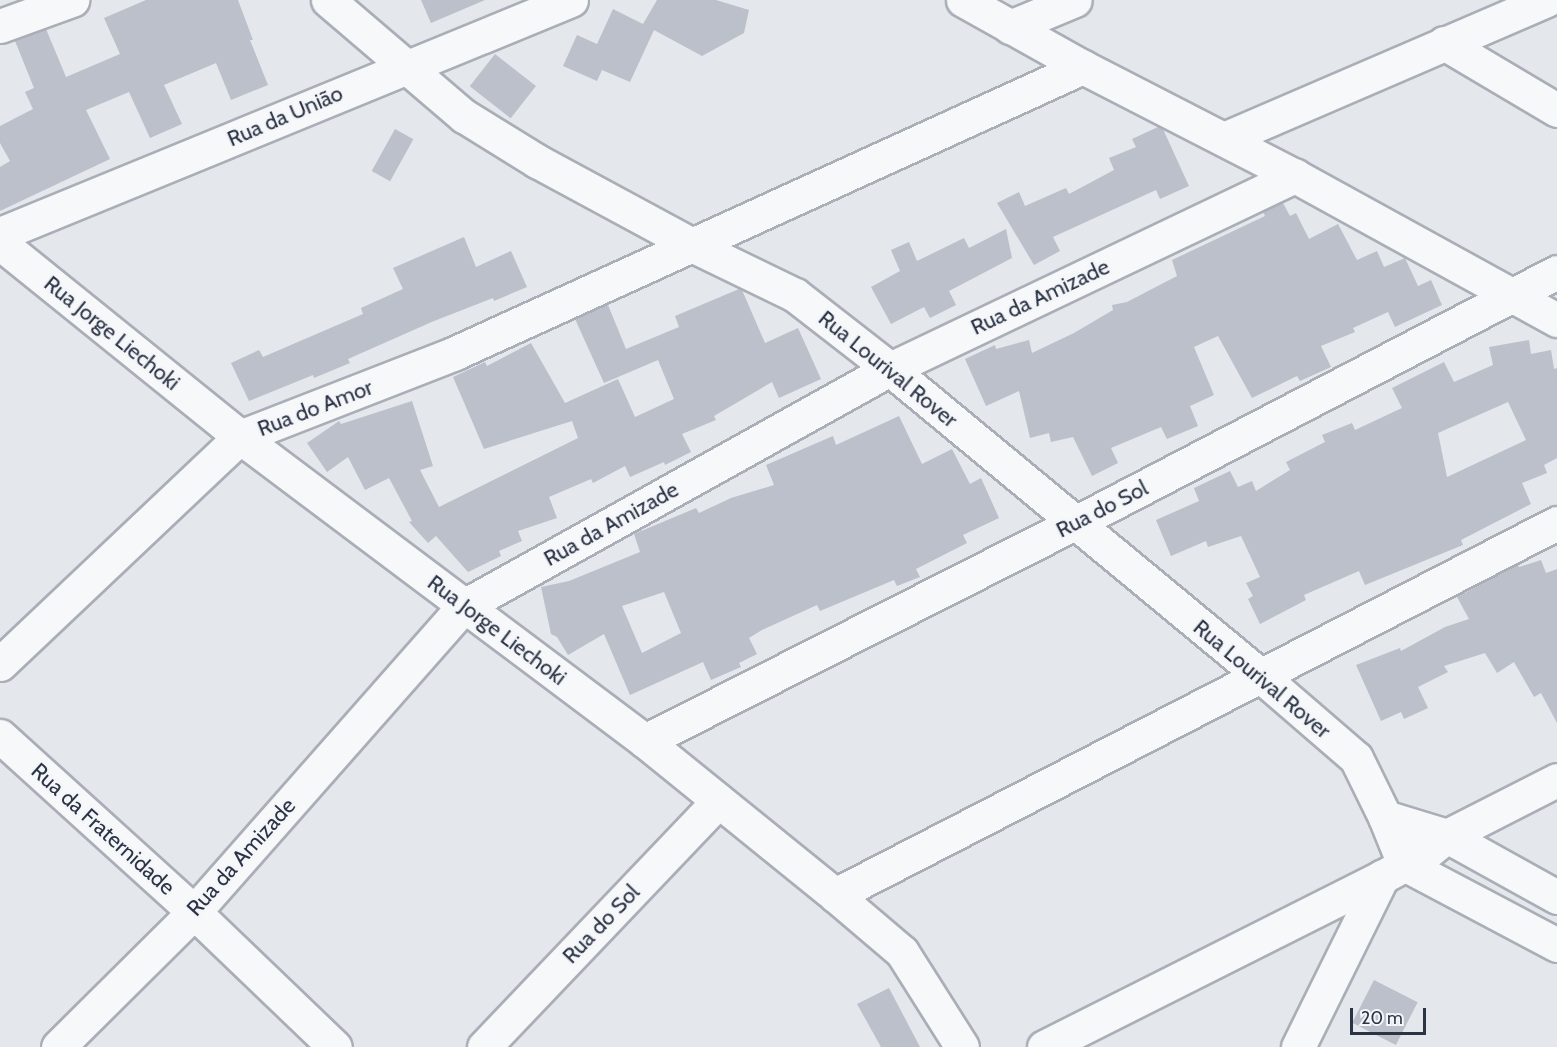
<!DOCTYPE html>
<html>
<head>
<meta charset="utf-8">
<style>
	body { margin:0 }
	#map { position:relative; width:1557px; height:1047px; overflow:hidden; background:#e4e7ec; font-family:Cabin,sans-serif }
	div>[style] { position:absolute }
	[style*='--x'] { left:calc(var(--x)*1px); top:calc(var(--y)*1px); width:calc(var(--w)*1px); rotate:calc(var(--a)*1deg) }
	.building>* { inset:0; background:#bbc0ca; transform-origin:0 0 }
	.roads { filter:drop-shadow(2px 0 #a9aeb7) drop-shadow(-2px 0 #a9aeb7) drop-shadow(0 2px #a9aeb7) drop-shadow(0 -2px #a9aeb7) }
	.minor>* { height:33px; margin:-16.5px; padding:0 16.5px; transform-origin:16.5px; border-radius:16.5px; background:#f7f8fa }
	span { translate:-50% -50%; white-space:nowrap; text-align:center; line-height:1.15; -webkit-text-stroke:5px #f4f6f9; paint-order:stroke }
	.street-label { font-size:22px; color:#2b3445 }
	.scale { position:absolute; left:1350px; top:1008px; width:76px; height:27px; box-sizing:border-box; border:3px solid #2b3445; border-top:0; padding-left:8px; font-size:18px; line-height:21px; white-space:nowrap; color:#2b3445; -webkit-text-stroke:4px #f4f6f9; paint-order:stroke }
</style>
</head>
<body>
<div id="map">
	<div class="building">
		<div style="clip-path:polygon(146px 0,238px 0,253px 40px,250px 40px,268px 85px,231px 100px,216px 63px,164px 85px,182px 124px,150px 138px,129px 92px,86px 110px,110px 159px,0 211px,0 167px,10px 161px,0 143px,0 126px,33px 109px,25px 92px,34px 88px,15px 41px,46px 29px,66px 77px,120px 54px,104px 18px)"></div>
		<div style="clip-path:polygon(421px 0,485px 0,431px 23px)"></div>
		<div style="clip-path:polygon(657px 0,716px 0,749px 10px,744px 33px,702px 56px,654px 30px,630px 82px,602px 70px,597px 81px,563px 66px,577px 35px,597px 44px,613px 9px,643px 24px)"></div>
		<div style="left:495px;top:54px;width:52px;height:41px;rotate:38deg"></div>
		<div style="clip-path:polygon(1158px 127px,1163px 129px,1189px 186px,1160px 199px,1156px 190px,1053px 237px,1060px 251px,1034px 265px,997px 203px,1019px 192px,1025px 206px,1066px 188px,1069px 194px,1114px 170px,1109px 158px,1136px 147px,1132px 139px)"></div>
		<div style="left:395px;top:129px;width:21px;height:48px;rotate:29deg"></div>
		<div style="clip-path:polygon(1283px 203px,1290px 216px,1296px 213px,1309px 239px,1338px 224px,1357px 260px,1377px 251px,1384px 267px,1405px 258px,1418px 286px,1431px 280px,1442px 305px,1395px 327px,1388px 312px,1353px 328px,1355px 332px,1321px 346px,1331px 367px,1300px 381px,1297px 376px,1252px 398px,1218px 336px,1194px 347px,1214px 395px,1190px 406px,1198px 426px,1167px 439px,1161px 427px,1111px 448px,1118px 463px,1092px 476px,1073px 437px,1051px 442px,1049px 433px,1030px 438px,1019px 391px,986px 406px,965px 359px,995px 345px,996px 349px,1029px 340px,1032px 353px,1074px 333px,1113px 310px,1112px 305px,1127px 302px,1177px 276px,1172px 260px,1265px 216px,1263px 212px)"></div>
		<div style="clip-path:polygon(1006px 229px,1012px 258px,949px 291px,956px 305px,930px 318px,924px 307px,891px 324px,871px 287px,900px 271px,891px 250px,909px 242px,917px 261px,964px 238px,969px 248px)"></div>
		<div style="clip-path:polygon(464px 237px,476px 267px,511px 251px,527px 287px,494px 301px,493px 298px,434px 321px,348px 359px,350px 363px,314px 378px,313px 375px,249px 401px,231px 363px,259px 350px,263px 357px,363px 314px,361px 308px,403px 289px,393px 268px)"></div>
		<div style="clip-path:polygon(739px 289px,742px 290px,765px 343px,798px 328px,821px 379px,779px 398px,772px 382px,714px 416px,716px 420px,682px 434px,691px 452px,665px 465px,664px 462px,630px 477px,625px 466px,593px 483px,591px 479px,549px 497px,557px 518px,518px 531px,522px 541px,499px 551px,501px 556px,468px 572px,436px 536px,428px 543px,409px 522px,412px 521px,389px 478px,365px 490px,348px 457px,327px 472px,307px 443px,339px 421px,341px 424px,412px 401px,433px 466px,420px 470px,439px 507px,578px 438px,572px 421px,484px 449px,453px 377px,485px 362px,487px 366px,531px 343px,565px 403px,618px 379px,635px 417px,674px 399px,658px 360px,604px 383px,575px 319px,608px 305px,626px 349px,679px 327px,675px 316px)"></div>
		<div style="clip-path:polygon(evenodd,1529px 340px,1531px 354px,1551px 350px,1554px 369px,1557px 368px,1557px 458px,1544px 465px,1547px 473px,1522px 483px,1531px 504px,1461px 540px,1463px 545px,1365px 585px,1359px 571px,1304px 595px,1306px 600px,1260px 624px,1248px 599px,1253px 596px,1246px 583px,1260px 577px,1241px 536px,1208px 547px,1206px 541px,1171px 556px,1156px 520px,1199px 501px,1194px 488px,1230px 471px,1238px 487px,1252px 481px,1256px 491px,1290px 470px,1286px 462px,1325px 442px,1322px 435px,1352px 423px,1355px 430px,1402px 408px,1392px 388px,1444px 362px,1454px 382px,1493px 365px,1489px 347px,1529px 340px,1508px 402px,1526px 440px,1447px 477px,1438px 433px,1508px 402px)"></div>
		<div style="clip-path:polygon(evenodd,899px 416px,922px 464px,952px 449px,970px 484px,981px 478px,999px 518px,963px 535px,967px 543px,916px 569px,920px 577px,897px 586px,894px 580px,820px 611px,817px 605px,762px 630px,749px 638px,757px 654px,739px 663px,741px 667px,711px 680px,703px 662px,630px 695px,604px 634px,568px 655px,557px 637px,551px 634px,541px 587px,569px 581px,640px 552px,634px 534px,696px 508px,699px 513px,731px 498px,774px 485px,766px 465px,833px 436px,836px 445px,899px 416px,664px 592px,681px 633px,642px 653px,622px 606px,664px 592px)"></div>
		<div style="clip-path:polygon(1541px 560px,1546px 573px,1557px 569px,1557px 723px,1541px 693px,1534px 697px,1514px 662px,1497px 673px,1485px 653px,1444px 666px,1448px 672px,1418px 687px,1428px 708px,1404px 719px,1401px 712px,1381px 721px,1356px 665px,1400px 648px,1401px 651px,1445px 627px,1469px 619px,1457px 597px,1518px 565px,1519px 567px)"></div>
		<div style="left:1374px;top:980px;width:49px;height:48px;rotate:27deg"></div>
		<div style="clip-path:polygon(889px 988px,920px 1047px,881px 1047px,857px 1004px)"></div>
	</div>
	<div class="roads">
		<div class="minor">
			<div style="--x:328;--y:0;--w:179;--a:40.5"></div>
			<div style="--x:464;--y:116;--w:86;--a:31.7"></div>
			<div style="--x:537;--y:161;--w:179;--a:28.4"></div>
			<div style="--x:694;--y:246;--w:112;--a:25.9"></div>
			<div style="--x:795;--y:295;--w:120;--a:37.9"></div>
			<div style="--x:890;--y:369;--w:483;--a:39.6"></div>
			<div style="--x:1262;--y:677;--w:124;--a:40.8"></div>
			<div style="--x:1356;--y:758;--w:66;--a:63.8"></div>
			<div style="--x:1385;--y:817;--w:51;--a:68"></div>
			<div style="--x:1404;--y:864;--w:173;--a:27.9"></div>
			<div style="--x:963;--y:0;--w:137;--a:29.2"></div>
			<div style="--x:1083;--y:67;--w:238;--a:27.2"></div>
			<div style="--x:1295;--y:176;--w:299;--a:28.8"></div>
			<div style="--x:0;--y:26;--w:77;--a:-19.9"></div>
			<div style="--x:1010;--y:27;--w:70;--a:-22.6"></div>
			<div style="--x:1444;--y:43;--w:131;--a:30.7"></div>
			<div style="--x:1224;--y:139;--w:351;--a:-23.3"></div>
			<div style="--x:0;--y:234;--w:617;--a:-22.28"></div>
			<div style="--x:0;--y:243;--w:309;--a:38.9"></div>
			<div style="--x:240;--y:437;--w:506;--a:36.89"></div>
			<div style="--x:645;--y:741;--w:245;--a:39"></div>
			<div style="--x:835;--y:895;--w:88;--a:40.4"></div>
			<div style="--x:902;--y:952;--w:112;--a:57.7"></div>
			<div style="--x:0;--y:664;--w:330;--a:-43.4"></div>
			<div style="--x:240;--y:437;--w:231;--a:-21.3"></div>
			<div style="--x:455;--y:353;--w:690;--a:-24.49"></div>
			<div style="--x:0;--y:736;--w:262;--a:42.2"></div>
			<div style="--x:194;--y:912;--w:195;--a:43.8"></div>
			<div style="--x:645;--y:741;--w:482;--a:-26.9"></div>
			<div style="--x:1075;--y:523;--w:543;--a:-27.51"></div>
			<div style="--x:1385;--y:817;--w:65;--a:17"></div>
			<div style="--x:1447;--y:836;--w:126;--a:29"></div>
			<div style="--x:835;--y:895;--w:812;--a:-27.26"></div>
			<div style="--x:58;--y:1047;--w:192;--a:-44.8"></div>
			<div style="--x:194;--y:912;--w:408;--a:-48.6"></div>
			<div style="--x:464;--y:606;--w:487;--a:-29.1"></div>
			<div style="--x:890;--y:369;--w:449;--a:-25.5"></div>
			<div style="--x:484;--y:1047;--w:340;--a:-46.4"></div>
			<div style="--x:1044;--y:1047;--w:378;--a:-26.7"></div>
			<div style="--x:1382;--y:877;--w:50;--a:-28.6"></div>
			<div style="--x:1426;--y:853;--w:27;--a:-39"></div>
			<div style="--x:1447;--y:836;--w:123;--a:-27"></div>
			<div style="--x:1298;--y:1047;--w:190;--a:-63.7"></div>
		</div>
	</div>
	<div class="street-label">
		<span style="left:285px;top:116px;rotate:-23deg">Rua da União</span>
		<span style="left:1040px;top:297px;rotate:-25deg">Rua da Amizade</span>
		<span style="left:112px;top:333px;rotate:39deg">Rua Jorge Liechoki</span>
		<span style="left:888px;top:369px;rotate:39deg">Rua Lourival Rover</span>
		<span style="left:315px;top:408px;rotate:-21deg">Rua do Amor</span>
		<span style="left:1102px;top:509px;rotate:-27deg">Rua do Sol</span>
		<span style="left:611px;top:524px;rotate:-29deg">Rua da Amizade</span>
		<span style="left:497px;top:630px;rotate:37deg">Rua Jorge Liechoki</span>
		<span style="left:1262px;top:679px;rotate:40deg">Rua Lourival Rover</span>
		<span style="left:103px;top:829px;rotate:42deg">Rua da Fraternidade</span>
		<span style="left:241px;top:857px;rotate:-48deg">Rua da Amizade</span>
		<span style="left:601px;top:924px;rotate:-46deg">Rua do Sol</span>
	</div>
	<div class="scale">20 m</div>
</div>
</body>
</html>
